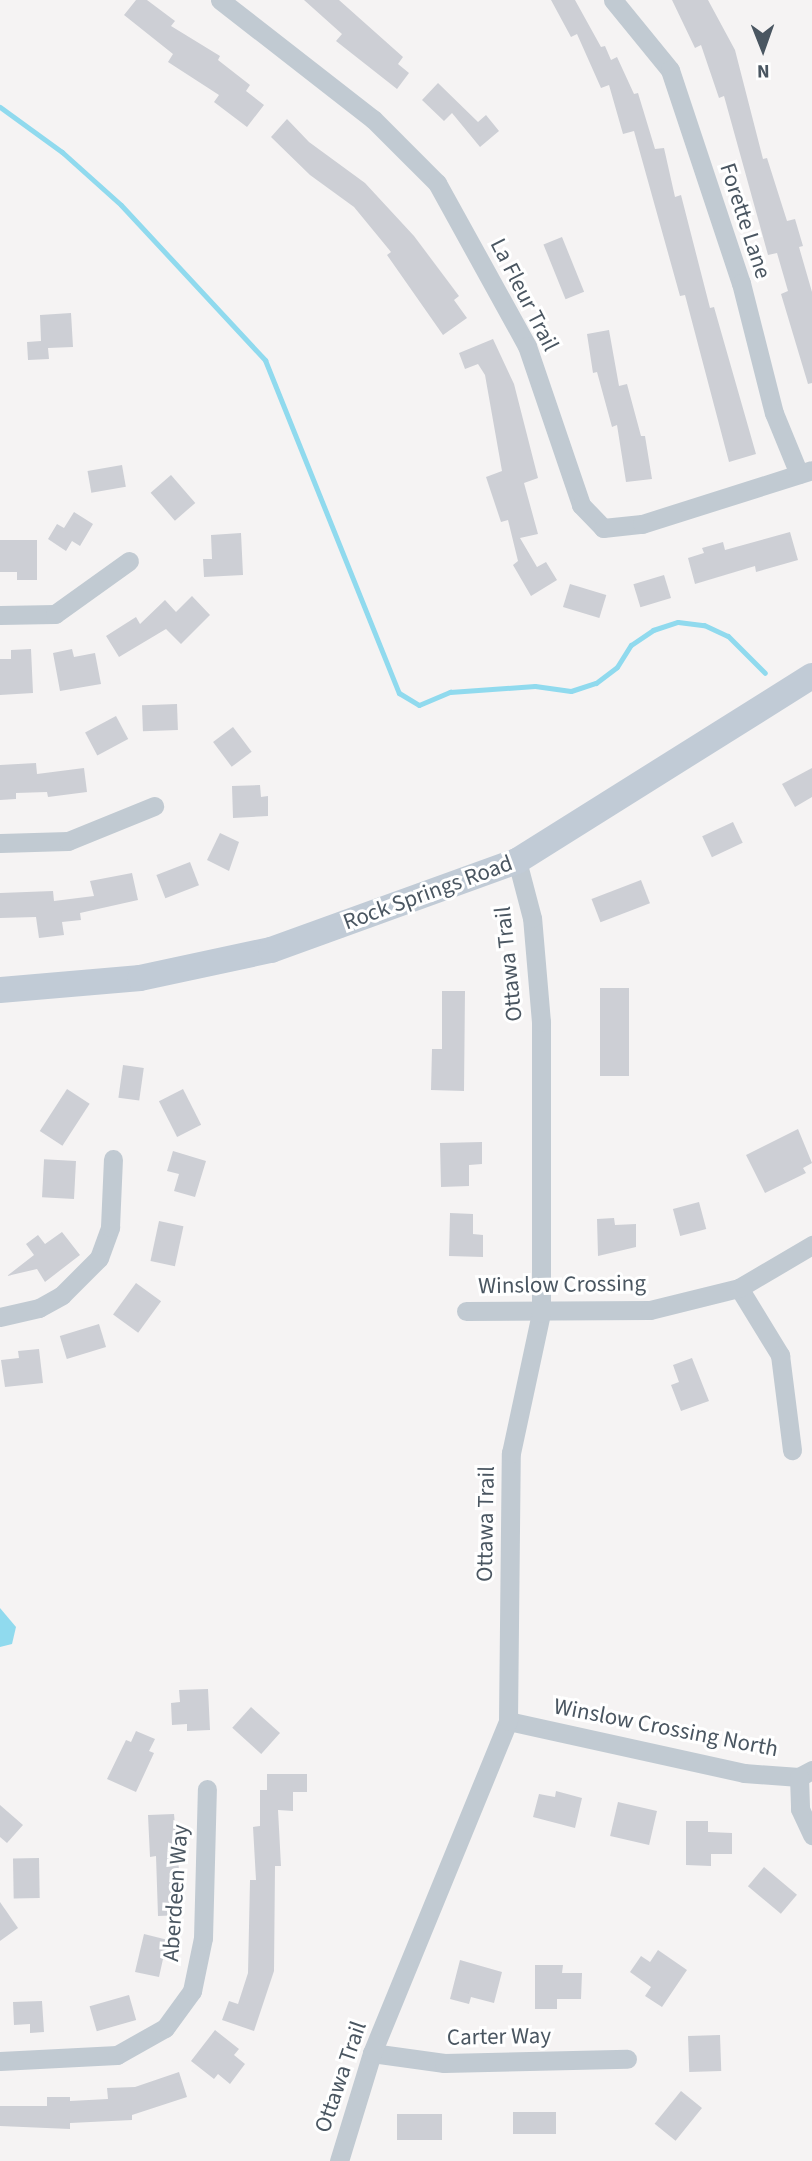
<!DOCTYPE html>
<html>
<head>
<meta charset="utf-8">
<style>
	body { margin:0 }
	#map { position:relative; width:812px; height:2161px; overflow:hidden; background:#f5f3f3; font-family:"Source Sans 3",sans-serif }
	div>[style] { position:absolute }
	[style*='--x'] { left:calc(var(--x)*1px); top:calc(var(--y)*1px); width:calc(var(--w)*1px); rotate:calc(var(--a)*1deg) }
	.water>* { inset:0; background:#90daee }
	.stream>* { height:5px; margin:-2.5px; padding:0 2.5px; transform-origin:2.5px; border-radius:2.5px; background:#90daee }
	.building>* { inset:0; background:#cdcfd5; transform-origin:0 0 }
	.street>* { height:19px; margin:-9.5px; padding:0 9.5px; transform-origin:9.5px; border-radius:9.5px; background:#c1cad2 }
	.secondary>* { height:26px; margin:-13px; padding:0 13px; transform-origin:13px; border-radius:13px; background:#c1cbd6 }
	span { translate:-50% -50%; white-space:nowrap; text-align:center; line-height:1.15; -webkit-text-stroke:6px #fff; paint-order:stroke }
	.street-label { font-size:23px; color:#4a5661 }
	.north { position:absolute; left:728px; top:14px; width:70px; height:70px; -webkit-text-stroke:5px #fff; paint-order:stroke; rotate:179deg; font-size:19px; font-weight:700; line-height:28px; text-align:center; color:#4a5661 }
	.north::after { content:''; display:block; margin:auto; width:24px; height:32px; background:#4a5661; clip-path:polygon(50% 0,100% 100%,50% 72%,0 100%) }
</style>
</head>
<body>
<div id="map">
	<div class="water">
		<div style="clip-path:polygon(0 1608px,16px 1627px,12px 1644px,0 1647px)"></div>
	</div>
	<div class="stream">
		<div style="--x:0;--y:107;--w:77;--a:36"></div>
		<div style="--x:62;--y:152;--w:79;--a:41.9"></div>
		<div style="--x:121;--y:205;--w:212;--a:47.1"></div>
		<div style="--x:265;--y:360;--w:359;--a:68.1"></div>
		<div style="--x:399;--y:693;--w:23;--a:31"></div>
		<div style="--x:419;--y:705;--w:34;--a:-23"></div>
		<div style="--x:450;--y:692;--w:85;--a:-4"></div>
		<div style="--x:535;--y:686;--w:36;--a:8"></div>
		<div style="--x:571;--y:691;--w:26;--a:-18"></div>
		<div style="--x:596;--y:683;--w:26;--a:-37"></div>
		<div style="--x:617;--y:667;--w:26;--a:-58"></div>
		<div style="--x:631;--y:645;--w:27;--a:-34"></div>
		<div style="--x:653;--y:630;--w:26;--a:-18"></div>
		<div style="--x:678;--y:622;--w:26;--a:7"></div>
		<div style="--x:704;--y:625;--w:26;--a:25"></div>
		<div style="--x:728;--y:636;--w:52;--a:45"></div>
	</div>
	<div class="building">
		<div style="clip-path:polygon(136px 0,147px 0,175px 21px,171px 26px,220px 56px,218px 60px,250px 85px,246px 91px,264px 105px,247px 127px,214px 102px,219px 95px,168px 62px,173px 54px,124px 15px)"></div>
		<div style="clip-path:polygon(304px 0,339px 0,403px 57px,398px 64px,409px 73px,397px 89px,336px 41px,342px 34px)"></div>
		<div style="clip-path:polygon(551px 0,575px 0,601px 47px,605px 46px,611px 60px,617px 57px,634px 94px,638px 93px,655px 149px,664px 148px,675px 197px,681px 195px,710px 308px,714px 307px,756px 454px,729px 462px,685px 295px,680px 296px,634px 131px,623px 134px,609px 85px,601px 88px,577px 34px,571px 37px)"></div>
		<div style="clip-path:polygon(672px 0,708px 0,735px 50px,763px 159px,767px 158px,787px 221px,795px 219px,803px 246px,799px 247px,812px 292px,812px 383px,808px 384px,781px 294px,788px 291px,777px 253px,768px 255px,724px 96px,719px 98px,701px 45px,695px 48px)"></div>
		<div style="clip-path:polygon(438px 83px,478px 122px,486px 115px,499px 131px,480px 147px,452px 113px,444px 121px,422px 100px)"></div>
		<div style="clip-path:polygon(287px 119px,309px 142px,365px 183px,414px 236px,459px 296px,454px 300px,467px 318px,443px 335px,387px 255px,391px 252px,354px 207px,310px 175px,271px 137px)"></div>
		<div style="left:562px;top:237px;width:59px;height:20px;rotate:68deg"></div>
		<div style="clip-path:polygon(71px 313px,73px 347px,48px 348px,49px 359px,28px 360px,27px 342px,41px 341px,40px 315px)"></div>
		<div style="clip-path:polygon(609px 330px,619px 386px,627px 384px,641px 436px,645px 436px,652px 479px,626px 482px,617px 425px,612px 427px,597px 372px,593px 373px,587px 334px)"></div>
		<div style="clip-path:polygon(493px 339px,514px 384px,538px 478px,524px 483px,538px 534px,520px 538px,537px 567px,546px 562px,557px 580px,531px 596px,513px 565px,518px 561px,508px 520px,501px 522px,486px 477px,502px 471px,485px 375px,478px 364px,465px 369px,459px 353px)"></div>
		<div style="left:122px;top:465px;width:22px;height:35px;rotate:80deg"></div>
		<div style="left:171px;top:475px;width:37px;height:27px;rotate:49deg"></div>
		<div style="clip-path:polygon(74px 512px,93px 524px,80px 546px,72px 541px,66px 551px,48px 539px,57px 524px,64px 528px)"></div>
		<div style="clip-path:polygon(790px 532px,798px 560px,756px 572px,755px 566px,695px 584px,688px 558px,704px 553px,702px 548px,723px 542px,725px 550px)"></div>
		<div style="clip-path:polygon(241px 533px,243px 575px,204px 577px,203px 559px,212px 559px,211px 535px)"></div>
		<div style="clip-path:polygon(0 540px,37px 540px,37px 580px,17px 580px,17px 572px,0 572px)"></div>
		<div style="left:664px;top:575px;width:24px;height:32px;rotate:73deg"></div>
		<div style="left:570px;top:584px;width:38px;height:24px;rotate:17deg"></div>
		<div style="clip-path:polygon(192px 596px,210px 615px,181px 644px,166px 629px,119px 657px,106px 636px,136px 617px,140px 624px,165px 600px,176px 612px)"></div>
		<div style="clip-path:polygon(31px 649px,33px 693px,0 695px,0 659px,11px 659px,11px 650px)"></div>
		<div style="clip-path:polygon(72px 649px,74px 657px,95px 653px,101px 684px,60px 691px,53px 653px)"></div>
		<div style="left:177px;top:704px;width:26px;height:35px;rotate:88deg"></div>
		<div style="left:116px;top:716px;width:26px;height:35px;rotate:62deg"></div>
		<div style="left:233px;top:727px;width:31px;height:25px;rotate:53deg"></div>
		<div style="clip-path:polygon(36px 763px,37px 774px,84px 768px,87px 792px,48px 797px,47px 792px,16px 793px,16px 799px,0 800px,0 765px)"></div>
		<div style="clip-path:polygon(812px 768px,812px 797px,795px 807px,782px 784px)"></div>
		<div style="clip-path:polygon(260px 785px,261px 797px,268px 796px,268px 816px,233px 818px,232px 786px)"></div>
		<div style="left:733px;top:822px;width:23px;height:34px;rotate:65deg"></div>
		<div style="clip-path:polygon(220px 833px,239px 842px,229px 871px,207px 860px)"></div>
		<div style="left:190px;top:862px;width:25px;height:36px;rotate:69deg"></div>
		<div style="clip-path:polygon(132px 873px,138px 900px,80px 913px,81px 920px,62px 922px,64px 935px,39px 938px,36px 917px,0 918px,0 893px,53px 891px,54px 901px,94px 896px,90px 881px)"></div>
		<div style="left:641px;top:880px;width:25px;height:53px;rotate:69deg"></div>
		<div style="left:600px;top:988px;width:29px;height:88px"></div>
		<div style="clip-path:polygon(442px 991px,465px 991px,464px 1091px,431px 1090px,432px 1049px,442px 1049px)"></div>
		<div style="left:123px;top:1065px;width:21px;height:33px;rotate:8deg"></div>
		<div style="left:67px;top:1089px;width:27px;height:50px;rotate:33deg"></div>
		<div style="left:183px;top:1089px;width:40px;height:27px;rotate:63deg"></div>
		<div style="clip-path:polygon(798px 1129px,812px 1163px,803px 1168px,806px 1173px,765px 1193px,746px 1155px)"></div>
		<div style="clip-path:polygon(482px 1142px,482px 1164px,469px 1165px,469px 1186px,441px 1187px,440px 1143px)"></div>
		<div style="clip-path:polygon(173px 1151px,206px 1161px,195px 1197px,174px 1191px,179px 1174px,167px 1171px)"></div>
		<div style="left:76px;top:1161px;width:38px;height:32px;rotate:93deg"></div>
		<div style="left:699px;top:1202px;width:28px;height:27px;rotate:75deg"></div>
		<div style="clip-path:polygon(450px 1213px,473px 1214px,473px 1234px,483px 1235px,483px 1257px,449px 1256px)"></div>
		<div style="clip-path:polygon(614px 1218px,615px 1225px,636px 1224px,636px 1247px,598px 1256px,597px 1219px)"></div>
		<div style="left:159px;top:1221px;width:25px;height:41px;rotate:12deg"></div>
		<div style="clip-path:polygon(62px 1232px,80px 1255px,45px 1282px,37px 1269px,7px 1276px,34px 1255px,26px 1244px,38px 1235px,45px 1244px)"></div>
		<div style="left:136px;top:1283px;width:31px;height:39px;rotate:36deg"></div>
		<div style="left:99px;top:1324px;width:24px;height:41px;rotate:73deg"></div>
		<div style="clip-path:polygon(39px 1349px,43px 1383px,5px 1387px,1px 1360px,19px 1358px,18px 1351px)"></div>
		<div style="clip-path:polygon(692px 1358px,709px 1401px,681px 1411px,671px 1385px,679px 1382px,673px 1365px)"></div>
		<div style="clip-path:polygon(208px 1689px,210px 1730px,187px 1731px,187px 1724px,172px 1725px,171px 1703px,180px 1702px,179px 1690px)"></div>
		<div style="left:251px;top:1707px;width:39px;height:28px;rotate:42deg"></div>
		<div style="clip-path:polygon(136px 1731px,155px 1739px,149px 1751px,154px 1753px,136px 1792px,107px 1779px,126px 1740px,131px 1742px)"></div>
		<div style="clip-path:polygon(267px 1774px,307px 1774px,307px 1792px,293px 1792px,293px 1811px,278px 1810px,281px 1866px,275px 1866px,274px 1971px,254px 2031px,222px 2020px,229px 2001px,238px 2004px,248px 1973px,250px 1880px,256px 1880px,253px 1827px,260px 1826px,260px 1790px,267px 1790px)"></div>
		<div style="clip-path:polygon(556px 1791px,582px 1798px,575px 1828px,533px 1817px,539px 1794px,555px 1797px)"></div>
		<div style="left:618px;top:1802px;width:40px;height:35px;rotate:13deg"></div>
		<div style="clip-path:polygon(0 1805px,23px 1825px,7px 1843px,0 1837px)"></div>
		<div style="clip-path:polygon(174px 1814px,183px 1915px,158px 1916px,156px 1856px,150px 1857px,148px 1815px)"></div>
		<div style="clip-path:polygon(686px 1821px,708px 1821px,708px 1832px,732px 1833px,732px 1854px,711px 1854px,711px 1866px,686px 1865px)"></div>
		<div style="left:39px;top:1858px;width:40px;height:26px;rotate:89deg"></div>
		<div style="left:764px;top:1867px;width:43px;height:25px;rotate:40deg"></div>
		<div style="clip-path:polygon(0 1902px,18px 1928px,0 1941px)"></div>
		<div style="clip-path:polygon(144px 1934px,176px 1942px,171px 1961px,163px 1959px,159px 1977px,135px 1972px)"></div>
		<div style="clip-path:polygon(658px 1950px,687px 1970px,662px 2007px,645px 1996px,651px 1987px,630px 1972px,641px 1956px,650px 1962px)"></div>
		<div style="clip-path:polygon(460px 1960px,502px 1972px,494px 2003px,471px 1997px,469px 2004px,450px 1999px)"></div>
		<div style="clip-path:polygon(535px 1965px,563px 1965px,562px 1973px,582px 1973px,581px 1999px,557px 1999px,557px 2009px,535px 2009px)"></div>
		<div style="left:129px;top:1995px;width:26px;height:41px;rotate:74deg"></div>
		<div style="clip-path:polygon(42px 2001px,44px 2032px,30px 2033px,30px 2024px,14px 2025px,13px 2002px)"></div>
		<div style="clip-path:polygon(215px 2030px,239px 2049px,234px 2055px,245px 2064px,230px 2084px,218px 2074px,214px 2079px,191px 2061px)"></div>
		<div style="left:720px;top:2035px;width:36px;height:32px;rotate:88deg"></div>
		<div style="clip-path:polygon(179px 2072px,187px 2097px,132px 2115px,132px 2120px,70px 2123px,70px 2129px,0 2126px,0 2106px,47px 2106px,47px 2097px,70px 2097px,70px 2101px,108px 2099px,107px 2088px,135px 2087px)"></div>
		<div style="left:681px;top:2091px;width:27px;height:42px;rotate:39deg"></div>
		<div style="left:556px;top:2112px;width:22px;height:43px;rotate:90deg"></div>
		<div style="left:442px;top:2114px;width:26px;height:45px;rotate:90deg"></div>
	</div>
	<div class="street">
		<div style="--x:220;--y:0;--w:194;--a:37.9"></div>
		<div style="--x:373;--y:119;--w:91;--a:45"></div>
		<div style="--x:437;--y:183;--w:186;--a:61.1"></div>
		<div style="--x:527;--y:346;--w:168;--a:71.2"></div>
		<div style="--x:581;--y:505;--w:32;--a:46"></div>
		<div style="--x:603;--y:528;--w:39;--a:-6"></div>
		<div style="--x:642;--y:524;--w:178;--a:-17.6"></div>
		<div style="--x:613;--y:0;--w:90;--a:50.8"></div>
		<div style="--x:670;--y:70;--w:225;--a:71.6"></div>
		<div style="--x:741;--y:283;--w:134;--a:75.8"></div>
		<div style="--x:774;--y:413;--w:66;--a:67.7"></div>
		<div style="--x:0;--y:615;--w:55;--a:-1"></div>
		<div style="--x:55;--y:614;--w:91;--a:-35.6"></div>
		<div style="--x:0;--y:843;--w:68;--a:-1.7"></div>
		<div style="--x:68;--y:841;--w:93;--a:-22.1"></div>
		<div style="--x:739;--y:1288;--w:79;--a:58.5"></div>
		<div style="--x:780;--y:1355;--w:96;--a:82.8"></div>
		<div style="--x:466;--y:1311;--w:184;--a:-0.3"></div>
		<div style="--x:650;--y:1310;--w:92;--a:-13.9"></div>
		<div style="--x:739;--y:1288;--w:85;--a:-30.5"></div>
		<div style="--x:0;--y:1317;--w:40;--a:-13"></div>
		<div style="--x:39;--y:1308;--w:26;--a:-29"></div>
		<div style="--x:62;--y:1295;--w:52;--a:-45"></div>
		<div style="--x:99;--y:1258;--w:33;--a:-70"></div>
		<div style="--x:110;--y:1227;--w:68;--a:-87.5"></div>
		<div style="--x:508;--y:1721;--w:242;--a:12.4"></div>
		<div style="--x:744;--y:1773;--w:55;--a:4.2"></div>
		<div style="--x:799;--y:1777;--w:15;--a:-28"></div>
		<div style="--x:799;--y:1777;--w:32;--a:88"></div>
		<div style="--x:800;--y:1809;--w:29;--a:65"></div>
		<div style="--x:372;--y:2053;--w:73;--a:7.9"></div>
		<div style="--x:444;--y:2063;--w:183;--a:-1.3"></div>
		<div style="--x:0;--y:2061;--w:117;--a:-2.9"></div>
		<div style="--x:117;--y:2055;--w:55;--a:-29.4"></div>
		<div style="--x:165;--y:2028;--w:46;--a:-53.9"></div>
		<div style="--x:192;--y:1991;--w:54;--a:-78.3"></div>
		<div style="--x:203;--y:1938;--w:149;--a:-88.5"></div>
		<div style="--x:339;--y:2161;--w:113;--a:-73"></div>
		<div style="--x:372;--y:2053;--w:359;--a:-67.7"></div>
		<div style="--x:508;--y:1721;--w:268;--a:-89.4"></div>
		<div style="--x:511;--y:1453;--w:143;--a:-77.9"></div>
		<div style="--x:541;--y:1313;--w:291;--a:-90"></div>
		<div style="--x:541;--y:1022;--w:104;--a:-94.9"></div>
		<div style="--x:532;--y:918;--w:59;--a:-104.7"></div>
	</div>
	<div class="secondary">
		<div style="--x:0;--y:990;--w:141;--a:-4.9"></div>
		<div style="--x:140;--y:978;--w:134;--a:-12.1"></div>
		<div style="--x:271;--y:950;--w:262;--a:-19.9"></div>
		<div style="--x:517;--y:861;--w:348;--a:-32.1"></div>
	</div>
	<div class="street-label">
		<span style="left:745px;top:221px;rotate:72deg">Forette Lane</span>
		<span style="left:524px;top:295px;rotate:63deg">La Fleur Trail</span>
		<span style="left:428px;top:893px;rotate:-20deg">Rock Springs Road</span>
		<span style="left:509px;top:964px;rotate:-96deg">Ottawa Trail</span>
		<span style="left:562px;top:1285px;rotate:-1deg">Winslow Crossing</span>
		<span style="left:486px;top:1524px;rotate:-89deg">Ottawa Trail</span>
		<span style="left:666px;top:1728px;rotate:11deg">Winslow Crossing North</span>
		<span style="left:176px;top:1893px;rotate:-86deg">Aberdeen Way</span>
		<span style="left:499px;top:2037px;rotate:-1deg">Carter Way</span>
		<span style="left:341px;top:2077px;rotate:-71deg">Ottawa Trail</span>
	</div>
	<div class="north">N</div>
</div>
</body>
</html>
